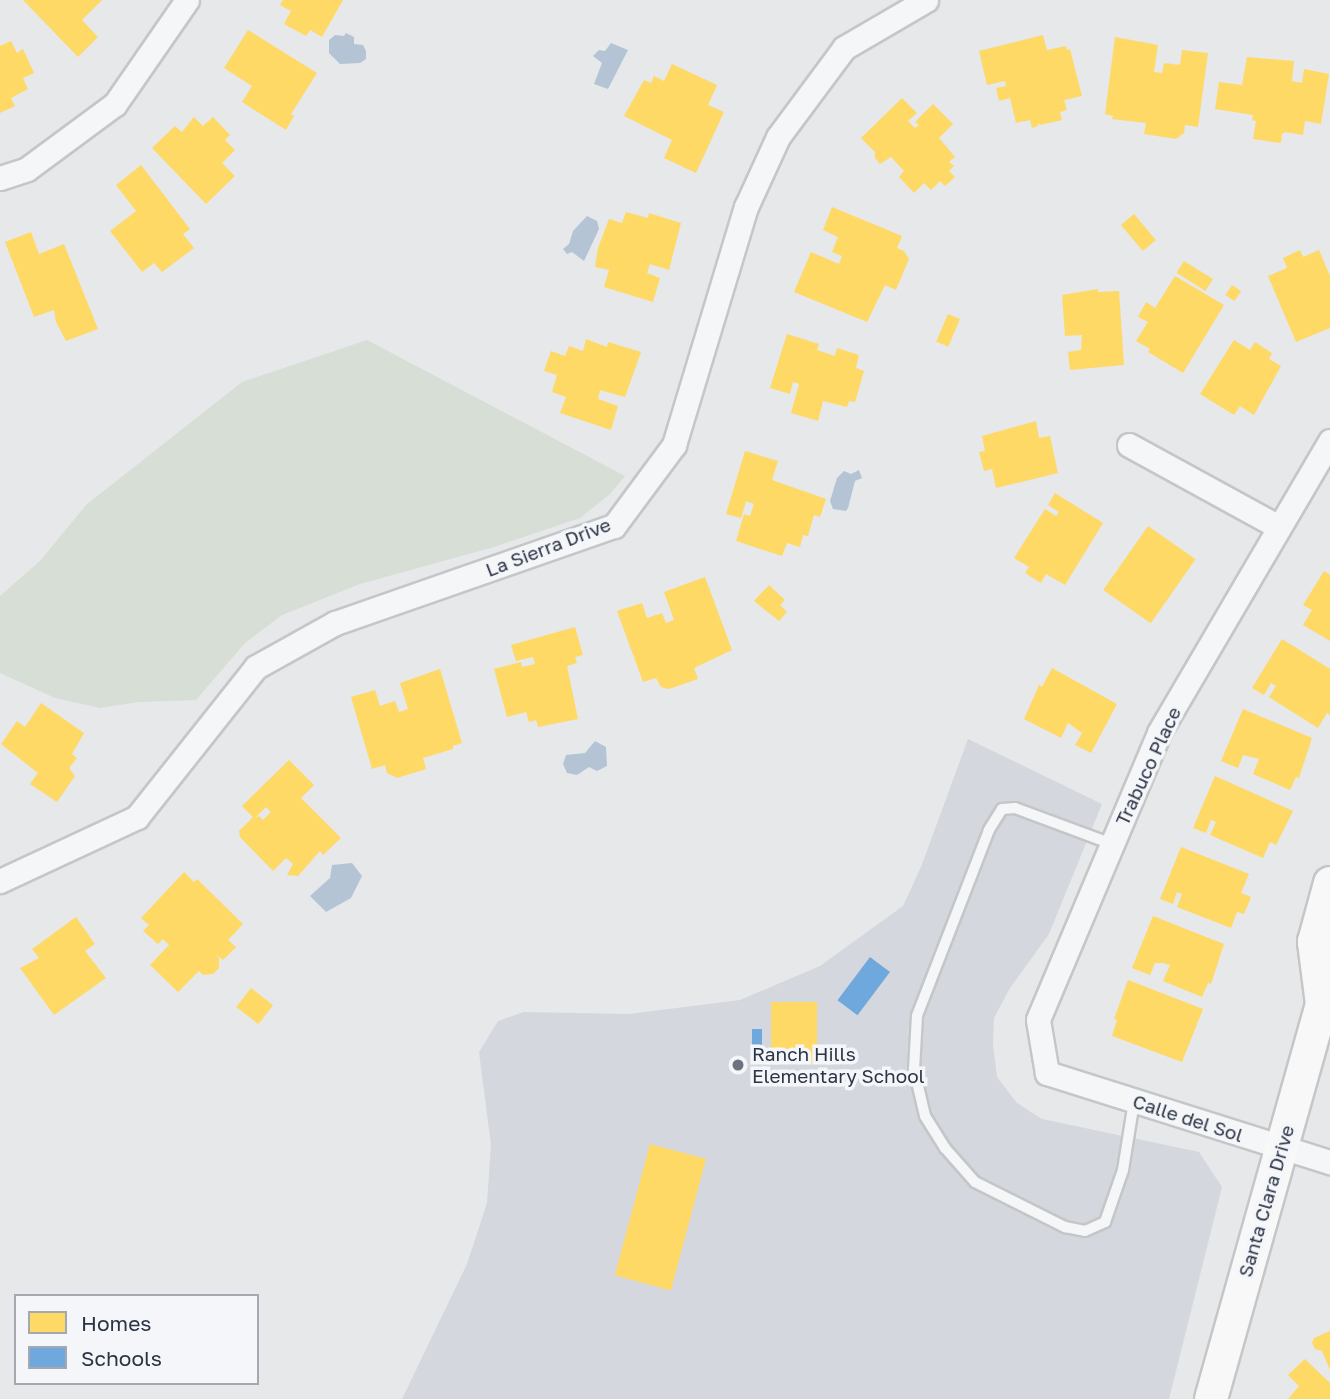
<!DOCTYPE html>
<html>
<head>
<meta charset="utf-8">
<style>
	body { margin:0 }
	#map { position:relative; width:1330px; height:1399px; overflow:hidden; background:#e6e8ea; font-family:"Golos Text",sans-serif }
	div>[style] { position:absolute }
	[style*='--x'] { left:calc(var(--x)*1px); top:calc(var(--y)*1px); width:calc(var(--w)*1px); rotate:calc(var(--a)*1deg) }
	.built>* { inset:0; background:#d4d7dd }
	.green>* { inset:0; background:#d6ded6 }
	.water>* { inset:0; background:#b4c4d5 }
	.homes>* { inset:0; background:#ffd966; transform-origin:0 0 }
	.schools>* { inset:0; background:#6fa8dc; transform-origin:0 0 }
	.roads { filter:drop-shadow(2px 0 #c4c6c8) drop-shadow(-2px 0 #c4c6c8) drop-shadow(0 2px #c4c6c8) drop-shadow(0 -2px #c4c6c8) }
	.lane>* { height:10px; margin:-5px; padding:0 5px; transform-origin:5px; border-radius:5px; background:#f5f6f7 }
	.street>* { height:23px; margin:-11.5px; padding:0 11.5px; transform-origin:11.5px; border-radius:11.5px; background:#f5f6f7 }
	.secondary>* { height:32px; margin:-16px; padding:0 16px; transform-origin:16px; border-radius:16px; background:#f8f8f8 }
	.dots>* { width:19px; height:19px; translate:-50% -50%; box-sizing:border-box; border:4px solid #f4f6f9; border-radius:50% }
	span { translate:-50% -50%; white-space:nowrap; text-align:center; line-height:1.15; -webkit-text-stroke:7px #f4f6f9; paint-order:stroke }
	.street-label { font-size:19px; color:#2b3445 }
	.poi-label { font-size:19px; color:#2b3445 }
	.left { translate:0 -50%; text-align:left }
	.legend { position:absolute; left:14px; top:1294px; width:245px; height:91px; box-sizing:border-box; background:#f4f6f9; border:2px solid #a4a8b1; margin:0; padding:9px 12px; list-style:none; font-size:21px; color:#2b3445 }
	.legend li { display:flex; align-items:center; gap:14px; height:35px }
	.legend b { width:35px; border:2px solid #a4a8b1 }
</style>
</head>
<body>
<div id="map">
	<div class="built">
		<div style="clip-path:polygon(968px 739px,1102px 804px,1049px 934px,1010px 988px,994px 1018px,993px 1045px,997px 1077px,1017px 1103px,1042px 1119px,1199px 1152px,1222px 1187px,1169px 1399px,402px 1399px,467px 1264px,487px 1203px,491px 1145px,479px 1052px,498px 1021px,524px 1012px,629px 1014px,740px 1000px,820px 966px,903px 906px,921px 867px)"></div>
	</div>
	<div class="green">
		<div style="clip-path:polygon(367px 340px,625px 476px,609px 495px,580px 518px,494px 547px,360px 584px,282px 615px,244px 644px,196px 700px,139px 702px,100px 708px,55px 698px,0 673px,0 596px,41px 560px,86px 505px,242px 382px)"></div>
	</div>
	<div class="water">
		<div style="clip-path:polygon(346px 33px,354px 37px,354px 44px,363px 45px,366px 51px,366px 59px,360px 63px,340px 64px,329px 53px,329px 40px,335px 35px,344px 36px)"></div>
		<div style="clip-path:polygon(611px 43px,628px 50px,608px 89px,594px 84px,602px 63px,593px 56px,599px 50px,605px 51px)"></div>
		<div style="clip-path:polygon(587px 216px,597px 221px,599px 229px,584px 261px,572px 252px,567px 254px,563px 249px,569px 244px,573px 231px)"></div>
		<div style="clip-path:polygon(859px 470px,862px 478px,855px 481px,848px 508px,846px 511px,833px 509px,830px 501px,837px 478px,844px 471px,851px 474px)"></div>
		<div style="clip-path:polygon(595px 741px,606px 747px,607px 766px,597px 771px,589px 767px,577px 775px,567px 773px,563px 764px,566px 755px,585px 753px)"></div>
		<div style="clip-path:polygon(352px 863px,362px 876px,351px 898px,326px 912px,310px 896px,330px 878px,332px 865px)"></div>
	</div>
	<div class="homes">
		<div style="clip-path:polygon(23px 0,102px 0,82px 20px,98px 37px,78px 57px)"></div>
		<div style="clip-path:polygon(283px 0,343px 0,322px 37px,310px 30px,306px 36px,284px 24px,291px 11px,280px 5px)"></div>
		<div style="clip-path:polygon(248px 30px,317px 73px,291px 114px,294px 116px,286px 130px,242px 102px,252px 86px,224px 68px)"></div>
		<div style="clip-path:polygon(1043px 35px,1047px 50px,1066px 46px,1067px 50px,1070px 49px,1082px 96px,1064px 100px,1067px 110px,1060px 112px,1062px 120px,1040px 125px,1037px 123px,1038px 126px,1032px 128px,1030px 120px,1016px 123px,1010px 98px,999px 101px,996px 88px,1006px 86px,1005px 81px,987px 85px,979px 51px)"></div>
		<div style="clip-path:polygon(1115px 37px,1158px 45px,1154px 72px,1162px 73px,1164px 63px,1180px 65px,1182px 50px,1208px 53px,1198px 127px,1185px 125px,1184px 133px,1176px 139px,1144px 134px,1146px 123px,1112px 119px,1113px 116px,1105px 114px)"></div>
		<div style="clip-path:polygon(11px 41px,17px 53px,23px 49px,34px 73px,23px 78px,28px 89px,11px 98px,15px 106px,0 113px,0 46px)"></div>
		<div style="clip-path:polygon(1247px 57px,1294px 61px,1292px 81px,1302px 83px,1304px 69px,1329px 74px,1321px 124px,1305px 121px,1303px 135px,1285px 132px,1282px 134px,1281px 143px,1253px 139px,1256px 121px,1252px 120px,1253px 115px,1215px 109px,1219px 82px,1242px 85px)"></div>
		<div style="clip-path:polygon(672px 64px,717px 85px,708px 105px,724px 112px,696px 173px,664px 158px,672px 140px,624px 116px,644px 80px,651px 83px,654px 76px,664px 81px)"></div>
		<div style="clip-path:polygon(902px 98px,917px 113px,908px 121px,915px 128px,919px 125px,915px 122px,933px 104px,953px 124px,939px 138px,955px 157px,949px 162px,954px 166px,949px 171px,955px 177px,945px 186px,940px 181px,931px 190px,924px 183px,914px 193px,899px 177px,904px 171px,891px 157px,880px 164px,875px 158px,875px 152px,861px 138px)"></div>
		<div style="clip-path:polygon(194px 117px,203px 126px,213px 117px,230px 135px,225px 140px,235px 150px,222px 163px,235px 176px,206px 204px,152px 148px,175px 126px,182px 132px)"></div>
		<div style="clip-path:polygon(141px 165px,190px 229px,183px 234px,194px 248px,162px 272px,154px 263px,142px 272px,110px 231px,136px 211px,116px 185px)"></div>
		<div style="clip-path:polygon(832px 207px,902px 236px,897px 248px,904px 251px,909px 259px,896px 290px,885px 285px,867px 322px,794px 292px,811px 252px,839px 264px,842px 256px,832px 252px,838px 237px,823px 230px)"></div>
		<div style="clip-path:polygon(626px 212px,648px 218px,649px 213px,681px 223px,669px 270px,650px 264px,647px 273px,660px 278px,653px 302px,604px 287px,609px 270px,595px 267px,598px 248px,609px 219px,622px 223px)"></div>
		<div style="left:1134px;top:214px;width:34px;height:17px;rotate:50deg"></div>
		<div style="clip-path:polygon(31px 232px,39px 254px,64px 244px,98px 329px,66px 341px,56px 322px,54px 310px,34px 317px,5px 242px)"></div>
		<div style="clip-path:polygon(1300px 250px,1303px 257px,1319px 250px,1330px 276px,1330px 328px,1296px 342px,1268px 276px,1287px 268px,1283px 258px)"></div>
		<div style="left:1184px;top:261px;width:34px;height:14px;rotate:32deg"></div>
		<div style="clip-path:polygon(1175px 276px,1224px 305px,1183px 373px,1148px 352px,1150px 349px,1136px 341px,1148px 322px,1138px 317px,1146px 302px,1155px 308px)"></div>
		<div style="left:1232px;top:285px;width:11px;height:12px;rotate:34deg"></div>
		<div style="clip-path:polygon(1098px 289px,1098px 292px,1119px 291px,1124px 365px,1070px 370px,1068px 352px,1081px 350px,1082px 335px,1065px 336px,1062px 295px)"></div>
		<div style="left:948px;top:314px;width:13px;height:30px;rotate:23deg"></div>
		<div style="clip-path:polygon(787px 334px,819px 344px,817px 350px,835px 356px,837px 348px,859px 355px,856px 368px,864px 371px,855px 402px,849px 401px,847px 407px,823px 401px,818px 421px,791px 413px,799px 384px,793px 382px,790px 394px,770px 388px)"></div>
		<div style="clip-path:polygon(586px 339px,607px 347px,608px 342px,641px 352px,625px 397px,600px 390px,598px 399px,618px 406px,611px 430px,560px 413px,566px 397px,552px 392px,557px 375px,544px 371px,551px 351px,565px 356px,569px 346px,583px 351px)"></div>
		<div style="clip-path:polygon(1234px 340px,1250px 350px,1255px 342px,1272px 353px,1269px 359px,1281px 366px,1254px 415px,1240px 406px,1234px 415px,1200px 394px)"></div>
		<div style="clip-path:polygon(1036px 421px,1039px 438px,1050px 436px,1058px 473px,996px 488px,992px 469px,984px 471px,979px 452px,985px 451px,982px 436px)"></div>
		<div style="clip-path:polygon(745px 451px,778px 461px,772px 480px,826px 499px,820px 517px,814px 515px,808px 536px,803px 535px,800px 547px,787px 543px,782px 556px,736px 541px,744px 514px,750px 516px,754px 504px,746px 501px,741px 518px,726px 514px)"></div>
		<div style="clip-path:polygon(1055px 493px,1103px 523px,1065px 585px,1046px 574px,1041px 583px,1025px 573px,1029px 567px,1014px 558px,1045px 509px,1056px 516px,1059px 512px,1048px 505px)"></div>
		<div style="left:1148px;top:526px;width:58px;height:78px;rotate:35deg"></div>
		<div style="clip-path:polygon(1324px 571px,1330px 575px,1330px 641px,1303px 625px,1312px 610px,1303px 605px)"></div>
		<div style="clip-path:polygon(705px 577px,732px 650px,694px 668px,698px 679px,669px 689px,661px 687px,656px 678px,643px 682px,617px 611px,642px 603px,647px 618px,662px 613px,666px 623px,674px 620px,664px 592px)"></div>
		<div style="clip-path:polygon(769px 585px,785px 600px,780px 605px,787px 612px,779px 621px,754px 601px)"></div>
		<div style="clip-path:polygon(575px 627px,583px 655px,575px 657px,577px 663px,567px 666px,578px 719px,538px 727px,536px 720px,529px 722px,526px 712px,507px 717px,494px 669px,521px 662px,522px 667px,535px 664px,533px 657px,516px 661px,511px 645px)"></div>
		<div style="clip-path:polygon(1282px 639px,1330px 669px,1330px 715px,1327px 713px,1318px 728px,1269px 697px,1276px 686px,1271px 683px,1264px 695px,1252px 688px)"></div>
		<div style="clip-path:polygon(1052px 668px,1117px 704px,1091px 753px,1075px 745px,1082px 733px,1068px 723px,1061px 738px,1024px 719px,1039px 685px,1042px 687px)"></div>
		<div style="clip-path:polygon(440px 669px,462px 743px,453px 746px,453px 749px,423px 758px,426px 769px,397px 778px,387px 773px,385px 765px,372px 769px,351px 697px,375px 690px,380px 706px,395px 701px,399px 712px,408px 709px,400px 683px)"></div>
		<div style="clip-path:polygon(41px 703px,84px 733px,72px 754px,77px 758px,69px 768px,75px 776px,57px 802px,30px 784px,38px 773px,1px 744px,17px 721px,25px 727px)"></div>
		<div style="clip-path:polygon(1243px 709px,1312px 738px,1299px 778px,1296px 777px,1290px 790px,1253px 774px,1259px 759px,1243px 755px,1238px 768px,1221px 761px)"></div>
		<div style="clip-path:polygon(evenodd,289px 760px,314px 785px,301px 798px,341px 838px,323px 855px,320px 851px,298px 876px,287px 875px,293px 864px,286px 858px,273px 871px,240px 837px,239px 831px,253px 817px,242px 806px,289px 760px,266px 807px,271px 812px,263px 820px,259px 816px,255px 818px,266px 807px)"></div>
		<div style="clip-path:polygon(1215px 776px,1293px 811px,1276px 845px,1270px 842px,1263px 858px,1210px 835px,1216px 822px,1211px 820px,1206px 833px,1193px 828px)"></div>
		<div style="clip-path:polygon(1181px 847px,1249px 874px,1241px 893px,1251px 897px,1244px 914px,1237px 912px,1231px 928px,1177px 907px,1182px 894px,1177px 892px,1173px 904px,1160px 899px)"></div>
		<div style="clip-path:polygon(184px 872px,194px 882px,197px 879px,243px 924px,228px 940px,236px 947px,223px 960px,215px 954px,219px 958px,219px 968px,213px 974px,203px 975px,199px 971px,178px 992px,150px 965px,169px 945px,163px 939px,158px 944px,143px 931px,149px 925px,141px 918px)"></div>
		<div style="clip-path:polygon(1153px 916px,1224px 944px,1211px 984px,1208px 983px,1202px 997px,1163px 981px,1170px 965px,1163px 963px,1155px 963px,1150px 975px,1132px 968px)"></div>
		<div style="clip-path:polygon(76px 917px,95px 944px,85px 951px,106px 978px,54px 1015px,20px 968px,39px 958px,32px 949px)"></div>
		<div style="clip-path:polygon(1128px 980px,1203px 1009px,1182px 1062px,1112px 1036px,1117px 1020px,1114px 1019px)"></div>
		<div style="left:251px;top:988px;width:28px;height:24px;rotate:38deg"></div>
		<div style="left:771px;top:1002px;width:46px;height:61px"></div>
		<div style="left:650px;top:1144px;width:58px;height:136px;rotate:15deg"></div>
		<div style="clip-path:polygon(1330px 1331px,1330px 1370px,1322px 1351px,1315px 1349px,1312px 1343px,1314px 1338px)"></div>
		<div style="clip-path:polygon(1305px 1359px,1330px 1383px,1330px 1399px,1288px 1399px,1299px 1386px,1288px 1375px)"></div>
	</div>
	<div class="schools">
		<div style="left:870px;top:957px;width:25px;height:54px;rotate:37deg"></div>
		<div style="left:752px;top:1029px;width:10px;height:26px"></div>
	</div>
	<div class="roads">
		<div class="lane">
			<div style="--x:1112;--y:844;--w:103;--a:-159.6"></div>
			<div style="--x:1015;--y:808;--w:13;--a:176"></div>
			<div style="--x:1002;--y:809;--w:25;--a:122"></div>
			<div style="--x:989;--y:830;--w:199;--a:111.2"></div>
			<div style="--x:917;--y:1016;--w:53;--a:93.2"></div>
			<div style="--x:914;--y:1069;--w:48;--a:76.8"></div>
			<div style="--x:925;--y:1116;--w:38;--a:58"></div>
			<div style="--x:945;--y:1148;--w:45;--a:48.6"></div>
			<div style="--x:975;--y:1182;--w:101;--a:26.6"></div>
			<div style="--x:1065;--y:1227;--w:20;--a:11"></div>
			<div style="--x:1085;--y:1231;--w:22;--a:-24"></div>
			<div style="--x:1105;--y:1222;--w:55;--a:-70.9"></div>
			<div style="--x:1123;--y:1170;--w:70;--a:-80.9"></div>
		</div>
		<div class="street">
			<div style="--x:0;--y:178;--w:28;--a:-18"></div>
			<div style="--x:27;--y:169;--w:109;--a:-36.5"></div>
			<div style="--x:115;--y:104;--w:126;--a:-55.3"></div>
			<div style="--x:1330;--y:441;--w:338;--a:120.4"></div>
			<div style="--x:1159;--y:733;--w:311;--a:112.9"></div>
			<div style="--x:1038;--y:1020;--w:54;--a:80.4"></div>
			<div style="--x:1047;--y:1073;--w:297;--a:17.5"></div>
			<div style="--x:1129;--y:445;--w:169;--a:28.7"></div>
			<div style="--x:0;--y:881;--w:151;--a:-25"></div>
			<div style="--x:137;--y:817;--w:191;--a:-51.6"></div>
			<div style="--x:256;--y:667;--w:90;--a:-29.1"></div>
			<div style="--x:335;--y:623;--w:295;--a:-19.2"></div>
			<div style="--x:614;--y:526;--w:101;--a:-53.5"></div>
			<div style="--x:674;--y:445;--w:249;--a:-73.2"></div>
			<div style="--x:746;--y:207;--w:77;--a:-65.4"></div>
			<div style="--x:778;--y:137;--w:111;--a:-53.4"></div>
			<div style="--x:844;--y:48;--w:95;--a:-30.3"></div>
		</div>
		<div class="secondary">
			<div style="--x:1322;--y:1004;--w:63;--a:-97.4"></div>
			<div style="--x:1314;--y:942;--w:61;--a:-74.8"></div>
			<div style="--x:1211;--y:1399;--w:410;--a:-74.3"></div>
			<div style="--x:1322;--y:1004;--w:14;--a:-56"></div>
		</div>
	</div>
	<div class="dots">
		<div style="left:738px;top:1065px;background:#6c737f"></div>
	</div>
	<div class="street-label">
		<span style="left:548px;top:547px;rotate:-21deg">La Sierra Drive</span>
		<span style="left:1148px;top:766px;rotate:-65deg">Trabuco Place</span>
		<span style="left:1188px;top:1118px;rotate:18deg">Calle del Sol</span>
		<span style="left:1266px;top:1201px;rotate:-74deg">Santa Clara Drive</span>
	</div>
	<div class="poi-label">
		<span class="left" style="left:752px;top:1065px">Ranch Hills<br>Elementary School</span>
	</div>
	<ul class="legend">
	<li><b style="height:19px;background:#ffd966"></b>Homes</li>
	<li><b style="height:19px;background:#6fa8dc"></b>Schools</li>
	</ul>
</div>
</body>
</html>
